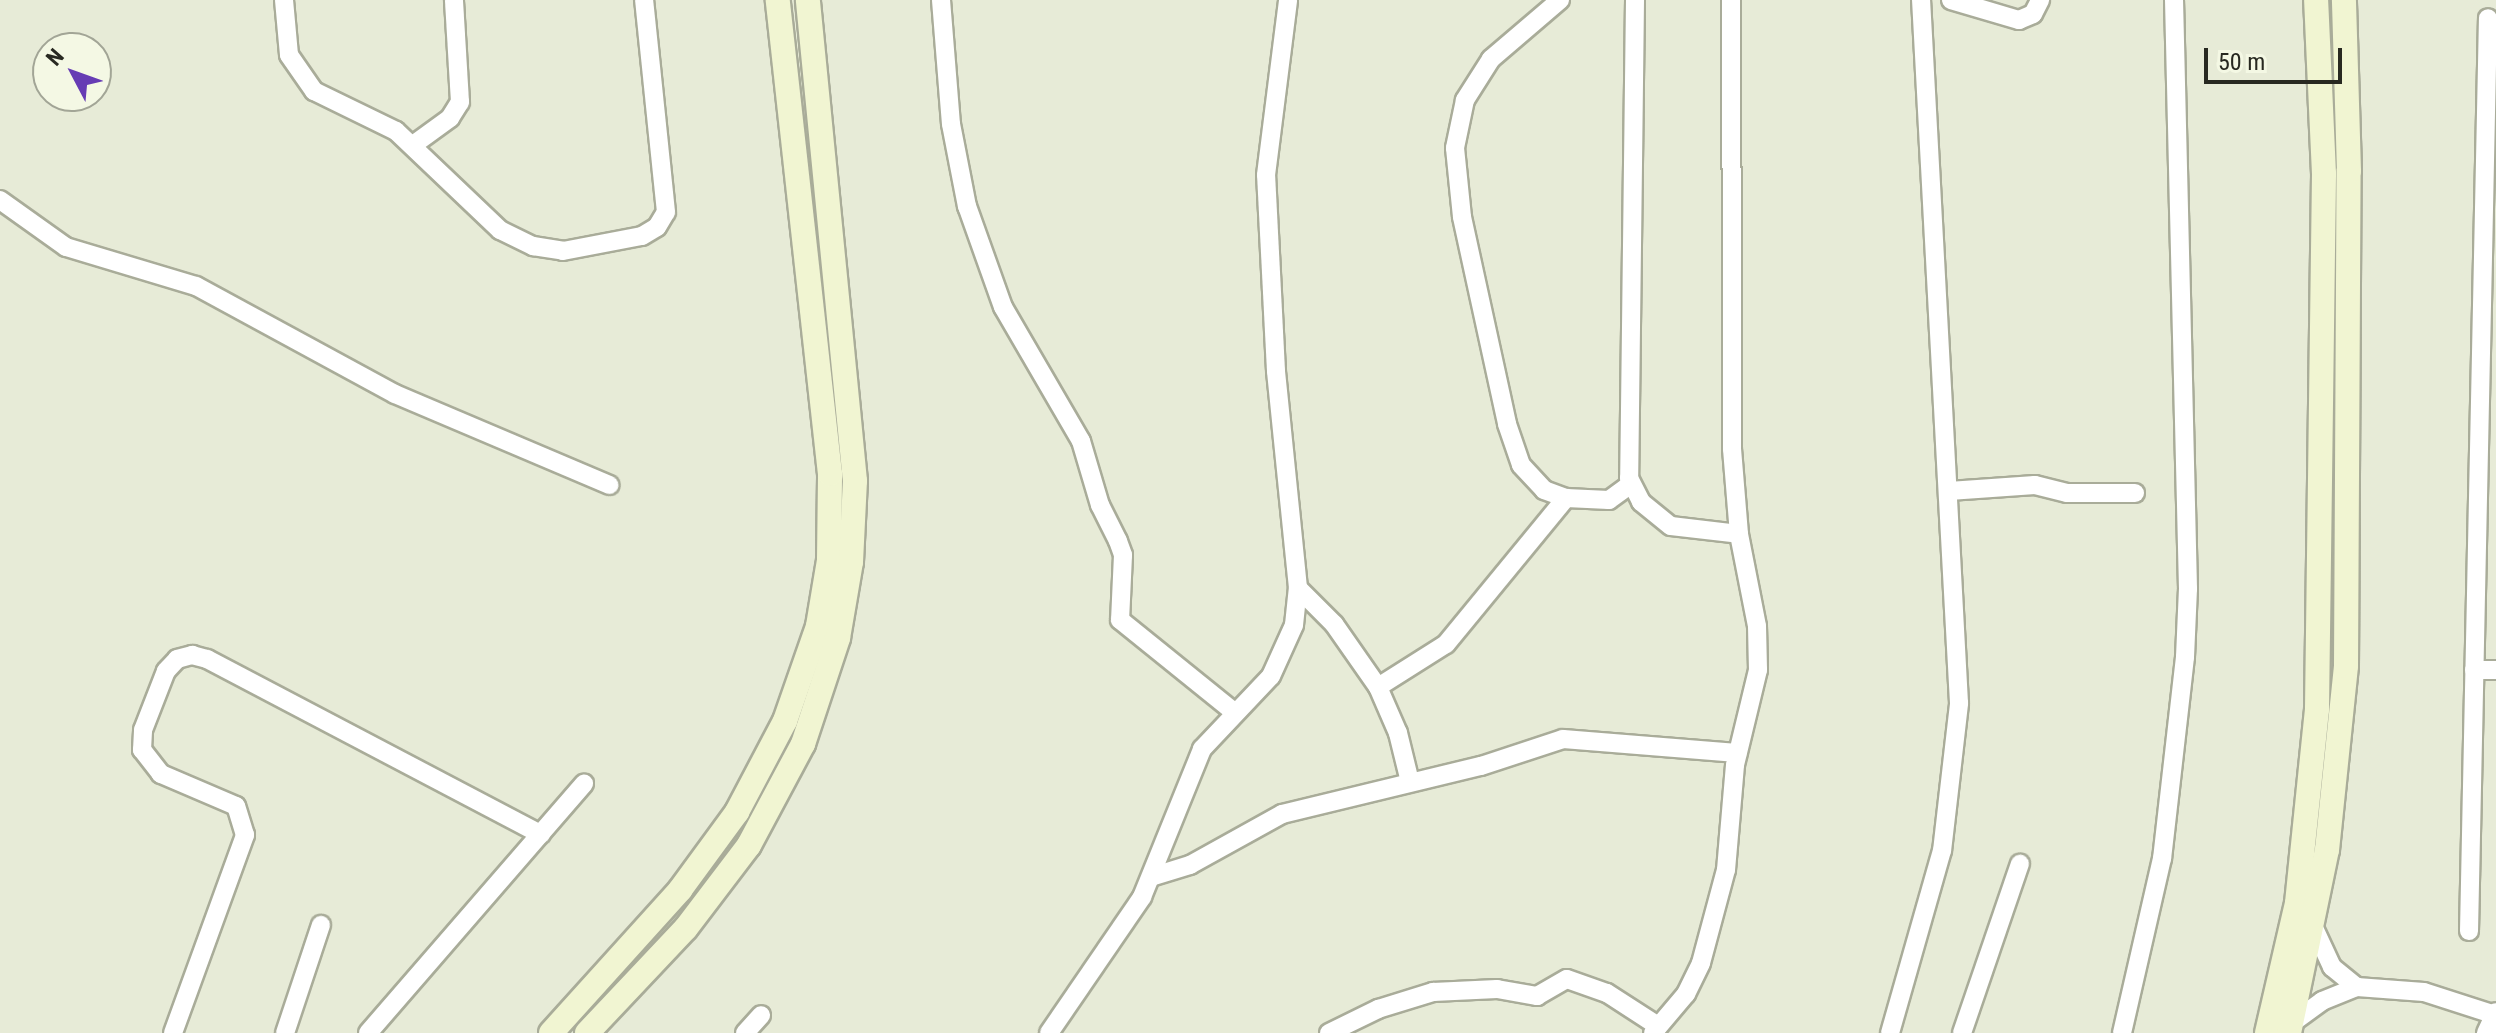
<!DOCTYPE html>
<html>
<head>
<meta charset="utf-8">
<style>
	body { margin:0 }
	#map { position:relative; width:2496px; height:1033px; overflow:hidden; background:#e7ebd7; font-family:"Roboto Condensed",sans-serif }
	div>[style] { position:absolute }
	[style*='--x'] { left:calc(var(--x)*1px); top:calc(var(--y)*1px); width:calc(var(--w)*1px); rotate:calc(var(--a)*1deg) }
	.roads { filter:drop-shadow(2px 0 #a9ac99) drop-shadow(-2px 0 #a9ac99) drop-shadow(0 2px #a9ac99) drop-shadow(0 -2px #a9ac99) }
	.street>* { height:18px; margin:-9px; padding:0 9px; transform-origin:9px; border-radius:9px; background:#fff }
	.secondary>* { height:24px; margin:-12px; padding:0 12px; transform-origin:12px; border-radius:12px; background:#f1f5d2 }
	span { translate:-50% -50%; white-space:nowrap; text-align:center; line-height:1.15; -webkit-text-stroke:8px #f4f8e4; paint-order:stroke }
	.north { position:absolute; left:32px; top:32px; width:80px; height:80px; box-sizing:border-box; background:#f4f8e4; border:2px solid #a2a596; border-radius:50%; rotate:311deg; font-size:22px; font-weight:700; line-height:32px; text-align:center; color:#282921 }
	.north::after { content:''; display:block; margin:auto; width:28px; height:36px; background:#663cb4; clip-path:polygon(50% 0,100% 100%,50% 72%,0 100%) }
	.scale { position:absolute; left:2204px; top:48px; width:138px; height:36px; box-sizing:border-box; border:4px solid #282921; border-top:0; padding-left:10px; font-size:24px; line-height:28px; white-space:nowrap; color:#282921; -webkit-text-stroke:6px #f4f8e4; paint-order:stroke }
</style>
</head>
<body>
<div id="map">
	<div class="roads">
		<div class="street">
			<div style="--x:284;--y:0;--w:55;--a:84.8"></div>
			<div style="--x:289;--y:55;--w:44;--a:55.2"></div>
			<div style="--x:314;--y:91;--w:91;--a:26"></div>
			<div style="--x:396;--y:131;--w:144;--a:43.6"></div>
			<div style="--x:500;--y:230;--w:37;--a:26"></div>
			<div style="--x:533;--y:246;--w:30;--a:9"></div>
			<div style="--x:563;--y:251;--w:80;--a:-10.8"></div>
			<div style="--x:642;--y:236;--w:17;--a:-31"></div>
			<div style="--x:657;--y:227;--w:17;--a:-59"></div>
			<div style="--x:666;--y:212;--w:213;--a:-95.9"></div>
			<div style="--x:941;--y:0;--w:124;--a:85.4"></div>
			<div style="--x:951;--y:124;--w:84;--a:79"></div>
			<div style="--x:967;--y:206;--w:107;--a:70.4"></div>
			<div style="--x:1003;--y:307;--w:155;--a:59.8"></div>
			<div style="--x:1081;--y:441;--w:67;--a:73.5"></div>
			<div style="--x:1100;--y:505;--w:40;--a:63.4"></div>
			<div style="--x:1118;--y:541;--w:15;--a:70"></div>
			<div style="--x:1123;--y:555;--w:65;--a:92.6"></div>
			<div style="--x:1120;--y:620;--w:146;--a:38.9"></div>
			<div style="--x:1560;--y:0;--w:91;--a:139.5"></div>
			<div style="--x:1491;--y:59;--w:49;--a:122.4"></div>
			<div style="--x:1465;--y:100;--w:49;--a:101.8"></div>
			<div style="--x:1455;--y:148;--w:69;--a:84.2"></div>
			<div style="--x:1462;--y:217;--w:212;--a:77.7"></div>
			<div style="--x:1507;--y:424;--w:43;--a:71.1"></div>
			<div style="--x:1521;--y:465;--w:34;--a:47"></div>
			<div style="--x:1544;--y:490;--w:23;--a:20"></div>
			<div style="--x:1566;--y:498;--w:43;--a:2.7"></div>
			<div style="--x:1609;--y:500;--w:27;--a:-36"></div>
			<div style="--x:1635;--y:0;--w:478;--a:90.7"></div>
			<div style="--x:1629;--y:478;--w:27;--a:63"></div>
			<div style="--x:1641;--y:502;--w:38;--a:39"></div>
			<div style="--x:1671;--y:526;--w:68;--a:6.7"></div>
			<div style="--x:1951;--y:0;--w:71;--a:16.4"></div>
			<div style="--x:2019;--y:20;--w:15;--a:-23"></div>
			<div style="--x:2033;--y:14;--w:16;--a:-63"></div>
			<div style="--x:413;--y:145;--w:46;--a:-36.1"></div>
			<div style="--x:450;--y:118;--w:19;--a:-58"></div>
			<div style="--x:460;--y:102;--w:102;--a:-93.4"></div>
			<div style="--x:0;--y:200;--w:81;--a:35.5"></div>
			<div style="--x:66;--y:247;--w:136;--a:16.7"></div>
			<div style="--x:196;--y:286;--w:226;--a:28.5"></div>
			<div style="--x:395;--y:394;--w:233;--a:23"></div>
			<div style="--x:1949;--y:491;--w:86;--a:-4"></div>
			<div style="--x:2035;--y:485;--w:33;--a:14"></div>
			<div style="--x:2067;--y:493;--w:68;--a:0"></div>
			<div style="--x:1298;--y:588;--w:51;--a:45"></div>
			<div style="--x:1334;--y:624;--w:77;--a:55.1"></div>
			<div style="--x:1378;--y:687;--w:50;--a:66.5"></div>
			<div style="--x:1398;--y:733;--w:50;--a:76.2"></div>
			<div style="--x:2474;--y:670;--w:22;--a:0"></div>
			<div style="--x:1378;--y:687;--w:80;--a:-32.3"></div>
			<div style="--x:1446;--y:644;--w:189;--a:-50.6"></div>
			<div style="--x:1151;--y:877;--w:41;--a:-17.1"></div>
			<div style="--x:1190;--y:865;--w:105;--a:-29"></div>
			<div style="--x:1282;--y:814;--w:205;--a:-13.6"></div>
			<div style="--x:1481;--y:766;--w:86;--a:-18.2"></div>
			<div style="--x:1563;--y:739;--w:175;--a:4.6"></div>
			<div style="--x:2314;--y:928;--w:43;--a:65.2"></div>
			<div style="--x:2332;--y:967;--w:32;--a:39"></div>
			<div style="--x:2469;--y:931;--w:913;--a:-88.81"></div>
			<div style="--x:2292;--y:1023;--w:37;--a:-36"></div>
			<div style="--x:2322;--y:1001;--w:38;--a:-22"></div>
			<div style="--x:2357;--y:987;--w:67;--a:4.3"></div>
			<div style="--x:2424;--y:992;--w:75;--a:17.9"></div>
			<div style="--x:173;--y:1033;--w:211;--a:-70"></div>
			<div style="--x:245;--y:835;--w:30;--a:-107"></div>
			<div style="--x:236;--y:806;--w:82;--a:-156.9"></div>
			<div style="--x:161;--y:774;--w:31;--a:-128"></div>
			<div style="--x:142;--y:750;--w:20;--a:-87"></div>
			<div style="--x:143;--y:730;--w:63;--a:-68.7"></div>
			<div style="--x:166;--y:671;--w:16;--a:-47"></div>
			<div style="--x:177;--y:659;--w:16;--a:-15"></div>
			<div style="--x:192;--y:655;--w:16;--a:15"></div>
			<div style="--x:207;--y:659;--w:377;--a:27.7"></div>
			<div style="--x:285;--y:1033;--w:114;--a:-71.6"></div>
			<div style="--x:368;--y:1033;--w:330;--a:-49.1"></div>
			<div style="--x:745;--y:1033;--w:24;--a:-48"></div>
			<div style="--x:1049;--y:1033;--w:165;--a:-55.6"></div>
			<div style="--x:1142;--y:897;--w:160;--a:-67.9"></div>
			<div style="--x:1202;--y:749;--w:100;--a:-46.6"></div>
			<div style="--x:1271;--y:676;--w:56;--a:-65.7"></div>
			<div style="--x:1294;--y:625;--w:37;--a:-84"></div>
			<div style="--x:1298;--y:588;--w:218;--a:-95.8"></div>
			<div style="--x:1276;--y:371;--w:196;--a:-92.9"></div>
			<div style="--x:1266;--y:175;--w:176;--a:-82.8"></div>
			<div style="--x:1329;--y:1033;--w:55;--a:-26.1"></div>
			<div style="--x:1378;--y:1009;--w:58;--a:-17.2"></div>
			<div style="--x:1433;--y:992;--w:64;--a:-2.7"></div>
			<div style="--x:1497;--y:989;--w:41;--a:9.9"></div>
			<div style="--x:1537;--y:996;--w:34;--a:-30"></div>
			<div style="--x:1567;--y:979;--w:42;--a:19.3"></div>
			<div style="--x:1607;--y:993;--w:61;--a:32.9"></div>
			<div style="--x:1653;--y:1033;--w:51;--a:-49.8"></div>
			<div style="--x:1686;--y:994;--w:34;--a:-64"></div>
			<div style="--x:1701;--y:963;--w:96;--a:-75"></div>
			<div style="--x:1726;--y:870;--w:105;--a:-85.1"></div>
			<div style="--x:1735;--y:765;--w:98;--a:-76.4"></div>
			<div style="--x:1758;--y:670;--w:44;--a:-91.3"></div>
			<div style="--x:1757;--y:626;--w:94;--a:-101.1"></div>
			<div style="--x:1739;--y:534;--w:85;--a:-94.7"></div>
			<div style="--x:1732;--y:449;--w:449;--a:-90.1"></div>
			<div style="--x:1890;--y:1033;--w:189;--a:-74.1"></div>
			<div style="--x:1942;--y:851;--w:149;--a:-83.4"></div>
			<div style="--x:1959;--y:703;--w:704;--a:-93.09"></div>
			<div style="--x:1962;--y:1033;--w:179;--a:-71.1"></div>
			<div style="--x:2122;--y:1033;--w:179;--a:-77.1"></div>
			<div style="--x:2162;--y:859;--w:203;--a:-83.5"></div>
			<div style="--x:2185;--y:657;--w:68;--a:-87.5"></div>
			<div style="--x:2188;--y:589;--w:589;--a:-91.36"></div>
			<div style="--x:2486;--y:1033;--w:23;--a:-65"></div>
		</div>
		<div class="secondary">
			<div style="--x:551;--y:1033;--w:193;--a:-47.9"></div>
			<div style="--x:680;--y:890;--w:97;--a:-53.8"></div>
			<div style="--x:737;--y:812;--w:103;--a:-62.2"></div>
			<div style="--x:785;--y:721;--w:101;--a:-70.8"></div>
			<div style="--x:818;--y:626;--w:67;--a:-80.5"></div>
			<div style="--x:829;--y:560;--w:86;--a:-89.3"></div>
			<div style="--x:830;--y:474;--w:477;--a:-96.3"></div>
			<div style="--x:587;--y:1033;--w:144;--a:-46.7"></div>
			<div style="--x:686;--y:928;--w:104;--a:-52.8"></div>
			<div style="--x:749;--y:845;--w:115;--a:-61.9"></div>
			<div style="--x:803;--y:744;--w:112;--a:-71.7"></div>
			<div style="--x:838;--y:638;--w:77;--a:-80.3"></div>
			<div style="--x:851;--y:562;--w:81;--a:-87.2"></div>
			<div style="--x:855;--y:481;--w:483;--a:-95.6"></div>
			<div style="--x:2267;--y:1033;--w:133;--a:-77"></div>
			<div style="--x:2297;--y:903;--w:195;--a:-84.1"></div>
			<div style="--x:2317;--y:709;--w:535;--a:-89.25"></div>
			<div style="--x:2324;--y:174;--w:174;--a:-92.6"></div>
			<div style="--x:2289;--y:1033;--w:187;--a:-78.3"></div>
			<div style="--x:2327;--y:850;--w:185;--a:-84.1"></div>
			<div style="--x:2346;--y:666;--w:495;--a:-89.7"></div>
			<div style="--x:2349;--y:171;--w:171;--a:-91.7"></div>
		</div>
	</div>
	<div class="north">N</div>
	<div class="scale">50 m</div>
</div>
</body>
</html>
